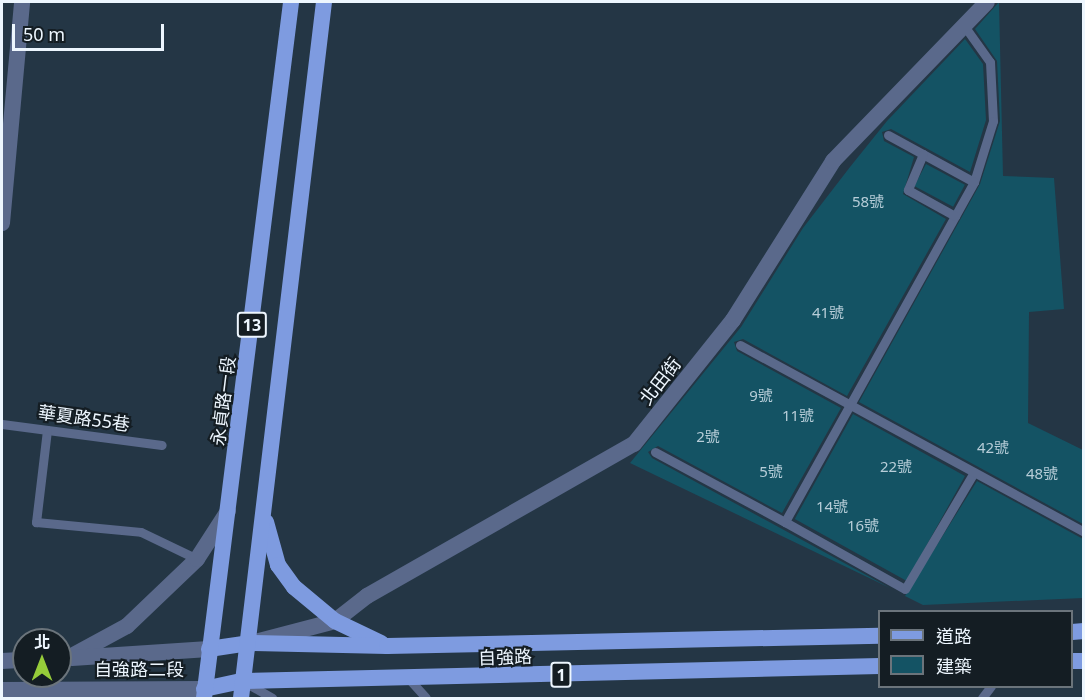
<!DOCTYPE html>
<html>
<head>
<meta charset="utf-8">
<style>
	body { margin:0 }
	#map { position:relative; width:1085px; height:700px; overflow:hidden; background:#243645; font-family:"Noto Sans","Noto Sans TC",sans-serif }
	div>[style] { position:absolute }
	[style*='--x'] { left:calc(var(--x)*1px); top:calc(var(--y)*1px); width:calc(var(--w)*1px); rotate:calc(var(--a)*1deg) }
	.building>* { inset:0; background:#145364; transform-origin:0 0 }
	.service>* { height:9px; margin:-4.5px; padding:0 4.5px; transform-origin:4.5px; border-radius:4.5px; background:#5a698b }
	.minor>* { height:16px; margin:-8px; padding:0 8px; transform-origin:8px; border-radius:8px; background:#5a698b }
	.tertiary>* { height:16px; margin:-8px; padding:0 8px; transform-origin:8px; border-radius:8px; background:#5a698b }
	.primary>* { height:16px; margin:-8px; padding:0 8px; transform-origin:8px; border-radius:8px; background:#7e9be0 }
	span { translate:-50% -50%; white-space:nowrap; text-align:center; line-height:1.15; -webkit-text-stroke:4.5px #141d23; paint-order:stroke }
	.number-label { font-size:15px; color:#b7cdd8 }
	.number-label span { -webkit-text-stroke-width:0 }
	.shield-label span { padding:2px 4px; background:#141d23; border:2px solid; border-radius:4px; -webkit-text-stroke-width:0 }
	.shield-label { font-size:16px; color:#edf6fe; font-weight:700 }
	.street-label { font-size:18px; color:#edf6fe }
	.frame { position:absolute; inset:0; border:3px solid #edf6fe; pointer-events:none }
	.legend { position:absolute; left:878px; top:610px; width:195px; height:78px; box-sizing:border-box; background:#141d23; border:2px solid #6b747b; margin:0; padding:8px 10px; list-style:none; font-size:18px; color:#edf6fe }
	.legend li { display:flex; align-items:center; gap:12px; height:30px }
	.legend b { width:30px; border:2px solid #6b747b }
	.north { position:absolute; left:12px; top:628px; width:60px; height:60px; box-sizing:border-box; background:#141d23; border:2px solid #6b747b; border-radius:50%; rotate:0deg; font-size:16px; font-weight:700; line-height:24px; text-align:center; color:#edf6fe }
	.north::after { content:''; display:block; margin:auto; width:21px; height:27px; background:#96cc3a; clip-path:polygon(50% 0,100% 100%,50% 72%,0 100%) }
	.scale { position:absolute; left:12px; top:24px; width:152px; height:27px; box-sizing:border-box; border:3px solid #edf6fe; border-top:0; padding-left:8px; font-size:18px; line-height:21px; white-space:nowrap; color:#edf6fe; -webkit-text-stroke:4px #141d23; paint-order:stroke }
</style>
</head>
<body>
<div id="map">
	<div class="building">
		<div style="clip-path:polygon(999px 2px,1003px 176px,1054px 178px,1064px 309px,1029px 312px,1028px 423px,1083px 450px,1083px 524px,859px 402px,980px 184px,1000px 121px,997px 61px,975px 29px)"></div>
		<div style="clip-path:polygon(965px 39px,983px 64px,986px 120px,970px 172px,891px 129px,882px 132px,884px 141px,914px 157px,903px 194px,946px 219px,847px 396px,743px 339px,734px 342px,737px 351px,841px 408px,782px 513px,658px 446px,648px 452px,652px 458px,890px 588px,630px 463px,741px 327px,803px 228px,850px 167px,887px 121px)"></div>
		<div style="left:926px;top:164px;width:44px;height:25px;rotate:28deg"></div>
		<div style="left:853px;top:414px;width:128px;height:120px;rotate:29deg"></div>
		<div style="clip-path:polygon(977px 481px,1083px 539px,1083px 598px,923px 605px,905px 596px)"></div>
	</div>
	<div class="service">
		<div style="--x:965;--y:27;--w:43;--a:54.5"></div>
		<div style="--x:990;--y:62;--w:59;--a:87.1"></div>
		<div style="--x:993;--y:121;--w:64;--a:107.3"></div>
		<div style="--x:974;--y:182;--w:389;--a:119.1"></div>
		<div style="--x:785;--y:522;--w:137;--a:29.2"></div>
		<div style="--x:905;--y:589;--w:134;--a:-59.4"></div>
		<div style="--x:888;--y:135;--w:98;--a:28.7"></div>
		<div style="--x:923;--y:154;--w:39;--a:113"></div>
		<div style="--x:908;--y:190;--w:54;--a:29"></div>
		<div style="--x:740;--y:345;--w:392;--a:28.5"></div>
		<div style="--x:2;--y:424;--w:161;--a:7.5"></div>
		<div style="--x:47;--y:430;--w:93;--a:96.8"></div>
		<div style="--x:36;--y:522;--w:105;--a:5.4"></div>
		<div style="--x:141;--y:532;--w:62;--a:25.7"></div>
		<div style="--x:655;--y:452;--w:148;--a:28.3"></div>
		<div style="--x:409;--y:679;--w:25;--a:48"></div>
		<div style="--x:248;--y:684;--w:28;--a:30"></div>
		<div style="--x:982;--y:698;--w:15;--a:-53"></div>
	</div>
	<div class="minor">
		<div style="--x:2;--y:223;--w:222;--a:-84.8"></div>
		<div style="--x:259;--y:641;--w:79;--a:-14.7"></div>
		<div style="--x:335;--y:621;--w:41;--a:-38"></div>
		<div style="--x:367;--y:596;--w:307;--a:-29.7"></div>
		<div style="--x:634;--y:444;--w:159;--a:-51.4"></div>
		<div style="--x:733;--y:320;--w:188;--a:-57.8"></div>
		<div style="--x:833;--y:161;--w:221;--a:-45.9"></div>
	</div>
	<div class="tertiary">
		<div style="--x:68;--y:658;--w:67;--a:-28.5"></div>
		<div style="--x:127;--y:626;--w:97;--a:-43.7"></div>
		<div style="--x:197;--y:559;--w:57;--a:-57.1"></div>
		<div style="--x:72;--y:658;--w:137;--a:-3.8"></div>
		<div style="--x:2;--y:661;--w:22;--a:-3"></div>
		<div style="--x:2;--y:690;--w:202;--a:-0.3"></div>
	</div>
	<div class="primary">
		<div style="--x:266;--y:522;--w:45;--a:74.4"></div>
		<div style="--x:278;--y:565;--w:27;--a:54"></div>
		<div style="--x:294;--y:587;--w:53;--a:39.7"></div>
		<div style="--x:335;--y:621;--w:51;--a:25.6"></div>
		<div style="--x:1072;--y:632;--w:12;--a:-5"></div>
		<div style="--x:209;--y:649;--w:40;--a:-8.5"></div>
		<div style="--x:249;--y:643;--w:138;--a:1.2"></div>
		<div style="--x:387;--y:646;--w:493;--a:-1.2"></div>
		<div style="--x:1072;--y:661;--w:12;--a:0"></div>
		<div style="--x:204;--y:689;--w:40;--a:-12"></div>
		<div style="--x:243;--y:681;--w:637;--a:-1.35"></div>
		<div style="--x:204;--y:698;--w:701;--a:-82.87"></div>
		<div style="--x:241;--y:698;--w:701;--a:-83.2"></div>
	</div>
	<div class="number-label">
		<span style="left:868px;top:202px">58號</span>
		<span style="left:828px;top:313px">41號</span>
		<span style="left:761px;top:396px">9號</span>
		<span style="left:798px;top:416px">11號</span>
		<span style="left:708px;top:437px">2號</span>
		<span style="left:993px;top:448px">42號</span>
		<span style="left:896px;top:467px">22號</span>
		<span style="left:771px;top:472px">5號</span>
		<span style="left:1042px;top:474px">48號</span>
		<span style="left:832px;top:507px">14號</span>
		<span style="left:863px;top:526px">16號</span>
	</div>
	<div class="shield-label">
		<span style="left:252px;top:325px">13</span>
		<span style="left:561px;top:675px">1</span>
	</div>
	<div class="street-label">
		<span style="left:660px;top:381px;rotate:-52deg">北田街</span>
		<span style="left:223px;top:401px;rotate:-83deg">永貞路一段</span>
		<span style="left:84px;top:418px;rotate:8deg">華夏路55巷</span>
		<span style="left:505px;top:657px;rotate:-2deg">自強路</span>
		<span style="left:139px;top:669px">自強路二段</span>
	</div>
	<div class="frame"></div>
	<ul class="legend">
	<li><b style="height:8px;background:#7e9be0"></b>道路</li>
	<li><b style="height:16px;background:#145364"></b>建築</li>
	</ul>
	<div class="north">北</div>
	<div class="scale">50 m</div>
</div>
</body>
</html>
